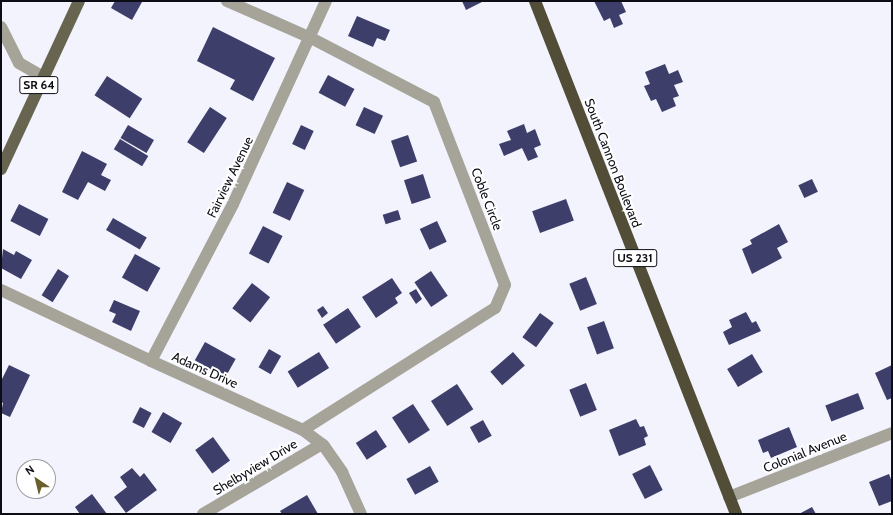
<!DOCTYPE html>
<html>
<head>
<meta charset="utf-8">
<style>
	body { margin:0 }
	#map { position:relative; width:893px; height:515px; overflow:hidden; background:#f2f3fd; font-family:Cabin,sans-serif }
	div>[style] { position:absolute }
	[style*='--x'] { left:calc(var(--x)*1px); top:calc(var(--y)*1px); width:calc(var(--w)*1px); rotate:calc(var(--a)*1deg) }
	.building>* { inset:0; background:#3e3e6b; transform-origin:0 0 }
	.street>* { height:12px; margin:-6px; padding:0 6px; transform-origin:6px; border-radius:6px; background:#a6a499 }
	.primary>* { height:12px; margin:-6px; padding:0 6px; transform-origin:6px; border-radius:6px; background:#676450 }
	.highway>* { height:12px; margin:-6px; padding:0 6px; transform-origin:6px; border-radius:6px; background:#514d37 }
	span { translate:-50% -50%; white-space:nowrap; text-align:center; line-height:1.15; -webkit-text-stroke:4px #fff; paint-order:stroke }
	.shield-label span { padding:1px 3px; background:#fff; border:1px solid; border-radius:3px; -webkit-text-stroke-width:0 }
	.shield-label { font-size:12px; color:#0d0d16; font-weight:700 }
	.street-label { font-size:13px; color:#0d0d16 }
	.frame { position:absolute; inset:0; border:2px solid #0d0d16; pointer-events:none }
	.north { position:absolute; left:16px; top:459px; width:40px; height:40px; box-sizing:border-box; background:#fff; border:1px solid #9e9ea2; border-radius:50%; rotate:325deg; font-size:11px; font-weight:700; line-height:16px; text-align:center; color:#0d0d16 }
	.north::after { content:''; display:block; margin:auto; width:14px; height:18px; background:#685f2b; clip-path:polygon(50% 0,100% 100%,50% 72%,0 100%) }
</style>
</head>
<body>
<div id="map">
	<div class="building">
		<div style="clip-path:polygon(115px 1px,141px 1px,142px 2px,132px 20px,111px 8px)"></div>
		<div style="clip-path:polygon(462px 1px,484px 1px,466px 10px)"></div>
		<div style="clip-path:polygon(594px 1px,621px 1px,626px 12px,619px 15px,623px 24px,614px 28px,610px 18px,604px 21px)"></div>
		<div style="clip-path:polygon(357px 16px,390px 30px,385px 41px,377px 38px,373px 47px,348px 36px)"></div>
		<div style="clip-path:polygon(213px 27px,275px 58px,253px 101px,230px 89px,235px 80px,197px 61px)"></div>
		<div style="clip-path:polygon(665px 64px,669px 74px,678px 70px,683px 82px,674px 85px,679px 96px,673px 98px,676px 106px,662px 112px,656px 99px,651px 101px,644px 86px,650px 84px,645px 72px)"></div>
		<div style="left:328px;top:75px;width:30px;height:20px;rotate:28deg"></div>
		<div style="left:107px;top:76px;width:42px;height:23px;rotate:33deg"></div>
		<div style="left:210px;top:107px;width:20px;height:42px;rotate:33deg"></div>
		<div style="left:364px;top:107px;width:21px;height:20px;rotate:25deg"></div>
		<div style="clip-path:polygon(524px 124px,527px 133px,535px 129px,541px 145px,534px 148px,538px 157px,528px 161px,522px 148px,504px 156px,499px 144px,511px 140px,507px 131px)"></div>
		<div style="left:128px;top:125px;width:30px;height:15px;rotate:30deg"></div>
		<div style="left:301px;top:125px;width:14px;height:21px;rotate:25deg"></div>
		<div style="left:408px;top:135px;width:28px;height:18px;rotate:71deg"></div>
		<div style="left:120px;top:139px;width:33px;height:12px;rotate:31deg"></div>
		<div style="clip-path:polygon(82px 151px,107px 164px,101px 175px,111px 180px,105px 191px,88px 182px,78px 200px,62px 192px)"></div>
		<div style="left:423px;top:174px;width:25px;height:20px;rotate:72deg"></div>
		<div style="left:812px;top:179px;width:14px;height:15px;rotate:65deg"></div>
		<div style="left:287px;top:182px;width:19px;height:34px;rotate:25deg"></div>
		<div style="left:566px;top:199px;width:23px;height:36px;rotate:70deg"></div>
		<div style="left:19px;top:204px;width:33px;height:19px;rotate:27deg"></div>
		<div style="left:398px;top:210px;width:10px;height:16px;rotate:73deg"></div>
		<div style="left:113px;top:218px;width:39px;height:14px;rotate:30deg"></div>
		<div style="left:437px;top:221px;width:23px;height:19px;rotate:65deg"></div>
		<div style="clip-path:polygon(779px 224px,788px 242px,777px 248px,782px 258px,752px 274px,742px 249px,752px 244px,750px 240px)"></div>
		<div style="left:263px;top:226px;width:22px;height:31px;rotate:27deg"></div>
		<div style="clip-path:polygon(3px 249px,14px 255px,16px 251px,32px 260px,21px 279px,1px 268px)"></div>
		<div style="left:135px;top:254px;width:29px;height:27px;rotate:29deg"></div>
		<div style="left:58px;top:269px;width:13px;height:31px;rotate:32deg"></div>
		<div style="left:431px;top:271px;width:30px;height:20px;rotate:56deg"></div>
		<div style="left:586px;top:277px;width:29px;height:18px;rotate:68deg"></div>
		<div style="clip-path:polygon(392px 278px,402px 293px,395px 298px,398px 303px,376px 318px,362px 297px)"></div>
		<div style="left:252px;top:283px;width:23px;height:32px;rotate:38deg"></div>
		<div style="clip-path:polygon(416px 289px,422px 299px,416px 304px,409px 293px)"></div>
		<div style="clip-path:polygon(114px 300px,140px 311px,131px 331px,112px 322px,116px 314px,109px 311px)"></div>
		<div style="clip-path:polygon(323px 306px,328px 313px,322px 318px,317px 310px)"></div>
		<div style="left:348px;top:308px;width:23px;height:30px;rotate:56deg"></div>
		<div style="clip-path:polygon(746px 312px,752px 323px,756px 321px,761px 331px,729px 345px,723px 332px,732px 327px,729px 320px)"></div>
		<div style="left:540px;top:313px;width:17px;height:30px;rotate:36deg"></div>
		<div style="left:604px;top:321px;width:29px;height:18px;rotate:70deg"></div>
		<div style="left:205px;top:342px;width:35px;height:21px;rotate:29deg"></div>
		<div style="left:269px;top:349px;width:14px;height:21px;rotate:30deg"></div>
		<div style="left:319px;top:352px;width:19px;height:37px;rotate:58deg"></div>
		<div style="left:513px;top:352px;width:18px;height:30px;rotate:49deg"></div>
		<div style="left:752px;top:354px;width:21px;height:29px;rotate:59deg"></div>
		<div style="clip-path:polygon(9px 365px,30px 375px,10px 417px,1px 413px,3px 403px,1px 402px,1px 381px)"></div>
		<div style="clip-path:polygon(892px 365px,892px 398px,887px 400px,875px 373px)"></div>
		<div style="left:586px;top:383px;width:29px;height:18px;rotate:68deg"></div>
		<div style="left:457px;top:384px;width:30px;height:31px;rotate:57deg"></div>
		<div style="left:858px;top:393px;width:17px;height:35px;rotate:69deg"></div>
		<div style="left:413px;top:404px;width:31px;height:25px;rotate:57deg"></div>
		<div style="left:140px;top:407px;width:13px;height:17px;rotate:27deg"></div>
		<div style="left:163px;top:412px;width:22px;height:23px;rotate:30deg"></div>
		<div style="clip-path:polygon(636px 419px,640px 427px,644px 426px,648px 436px,644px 438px,646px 445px,619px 456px,609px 430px)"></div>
		<div style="left:483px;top:420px;width:18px;height:15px;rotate:61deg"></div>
		<div style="clip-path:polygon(789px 427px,797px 447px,771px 458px,768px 451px,763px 453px,758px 440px)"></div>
		<div style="left:376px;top:430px;width:20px;height:24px;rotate:57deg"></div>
		<div style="left:213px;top:437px;width:29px;height:22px;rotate:54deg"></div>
		<div style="left:650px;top:465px;width:28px;height:20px;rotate:63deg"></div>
		<div style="left:430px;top:466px;width:18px;height:27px;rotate:61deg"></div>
		<div style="clip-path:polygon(132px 468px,140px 477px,144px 473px,157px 490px,126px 513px,114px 497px,127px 487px,120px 477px)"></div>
		<div style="clip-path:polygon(889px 474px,892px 482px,892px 501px,879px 506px,869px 482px)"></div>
		<div style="clip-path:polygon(92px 494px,107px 514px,80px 514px,75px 507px)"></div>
		<div style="clip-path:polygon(307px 495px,318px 514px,282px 514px,280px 511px)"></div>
		<div style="clip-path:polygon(812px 507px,816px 514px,799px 514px)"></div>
	</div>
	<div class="street">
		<div style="--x:227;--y:1;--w:92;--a:23.8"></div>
		<div style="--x:311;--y:38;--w:139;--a:27.5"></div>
		<div style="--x:434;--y:102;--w:196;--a:68.8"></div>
		<div style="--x:505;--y:285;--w:25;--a:113"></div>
		<div style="--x:495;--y:308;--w:227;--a:147.6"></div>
		<div style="--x:1;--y:27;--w:40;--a:63.4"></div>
		<div style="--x:19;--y:63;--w:28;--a:30"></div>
		<div style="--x:1;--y:290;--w:166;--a:25.3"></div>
		<div style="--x:151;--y:361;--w:167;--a:24.4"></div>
		<div style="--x:303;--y:430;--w:26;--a:37"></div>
		<div style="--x:324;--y:446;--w:32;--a:55"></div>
		<div style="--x:342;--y:472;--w:46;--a:65.7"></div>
		<div style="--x:151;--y:361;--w:177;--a:-62.4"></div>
		<div style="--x:233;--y:204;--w:223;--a:-65.4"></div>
		<div style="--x:729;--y:497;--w:175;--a:-21.4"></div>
		<div style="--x:203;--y:514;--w:138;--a:-30.5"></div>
	</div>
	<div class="primary">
		<div style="--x:1;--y:169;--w:185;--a:-65.1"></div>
	</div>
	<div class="highway">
		<div style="--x:535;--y:1;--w:551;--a:68.6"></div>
	</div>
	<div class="shield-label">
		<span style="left:39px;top:85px">SR 64</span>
		<span style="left:635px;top:258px">US 231</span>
	</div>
	<div class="street-label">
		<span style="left:613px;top:163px;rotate:69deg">South Cannon Boulevard</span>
		<span style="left:230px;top:177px;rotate:-64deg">Fairview Avenue</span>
		<span style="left:487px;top:199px;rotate:69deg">Coble Circle</span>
		<span style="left:205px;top:370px;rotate:24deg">Adams Drive</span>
		<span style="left:805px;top:452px;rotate:-22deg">Colonial Avenue</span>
		<span style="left:255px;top:467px;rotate:-31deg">Shelbyview Drive</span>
	</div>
	<div class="frame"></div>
	<div class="north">N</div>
</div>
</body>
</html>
